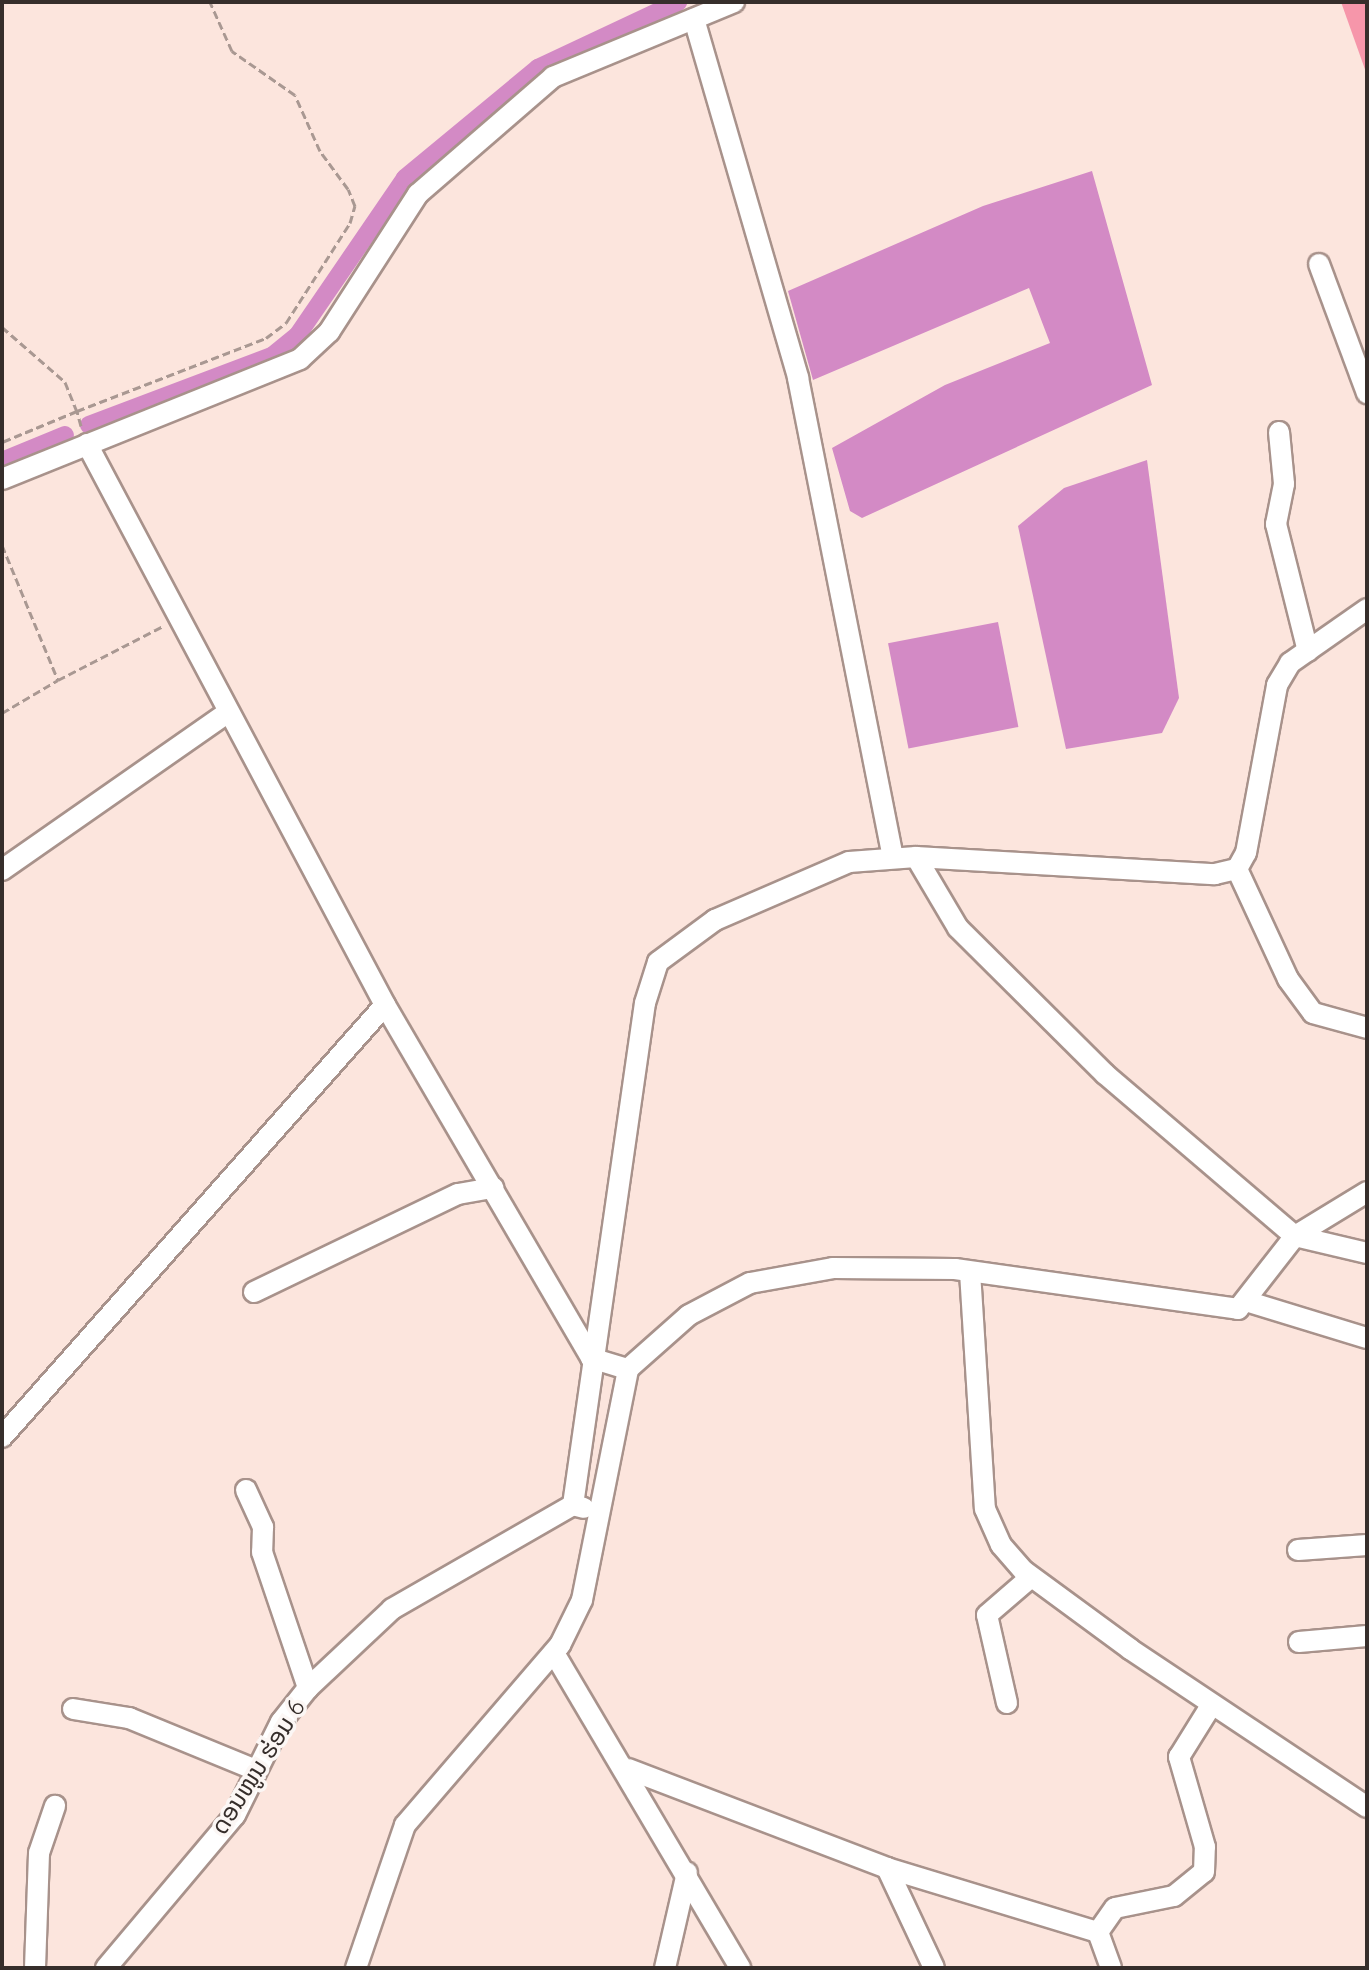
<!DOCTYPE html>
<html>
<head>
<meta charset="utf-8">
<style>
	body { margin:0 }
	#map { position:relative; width:1369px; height:1970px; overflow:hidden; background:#fce5dd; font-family:Quicksand,"Noto Sans Lao",sans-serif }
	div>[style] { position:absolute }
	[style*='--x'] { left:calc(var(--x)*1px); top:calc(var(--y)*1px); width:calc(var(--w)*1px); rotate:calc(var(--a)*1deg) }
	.water>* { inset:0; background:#d38ac5; transform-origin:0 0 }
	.canal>* { height:18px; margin:-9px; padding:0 9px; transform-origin:9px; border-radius:9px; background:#d38ac5 }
	.building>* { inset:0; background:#f696aa }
	.path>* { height:3px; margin-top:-1.5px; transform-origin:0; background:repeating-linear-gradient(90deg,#a99892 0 8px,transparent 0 12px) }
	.roads { filter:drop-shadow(2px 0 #a8928b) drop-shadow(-2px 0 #a8928b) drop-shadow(0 2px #a8928b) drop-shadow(0 -2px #a8928b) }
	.minor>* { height:20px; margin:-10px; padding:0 10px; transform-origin:10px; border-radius:10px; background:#fff }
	span { translate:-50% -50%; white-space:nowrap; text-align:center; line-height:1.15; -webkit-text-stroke:7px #fcf7f5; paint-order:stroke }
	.street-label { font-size:24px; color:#362e2b }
	.frame { position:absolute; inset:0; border:4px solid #362e2b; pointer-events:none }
</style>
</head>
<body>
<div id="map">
	<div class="water">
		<div style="clip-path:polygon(1092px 171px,1152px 385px,862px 518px,850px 511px,832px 448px,945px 385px,1050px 343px,1029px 288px,813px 380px,788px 291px,983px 206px)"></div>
		<div style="clip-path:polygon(1147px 460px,1179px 698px,1162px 733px,1066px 749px,1018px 526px,1064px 488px)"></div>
		<div style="left:998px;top:622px;width:107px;height:112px;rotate:79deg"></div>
	</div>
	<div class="canal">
		<div style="--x:89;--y:425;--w:196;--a:-20.7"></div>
		<div style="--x:272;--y:356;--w:32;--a:-39"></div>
		<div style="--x:297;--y:336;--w:191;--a:-55.6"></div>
		<div style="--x:405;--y:178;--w:173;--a:-39.6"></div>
		<div style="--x:538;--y:68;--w:155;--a:-25.2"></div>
		<div style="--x:2;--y:461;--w:68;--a:-22.4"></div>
	</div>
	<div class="building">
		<div style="clip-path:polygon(1341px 2px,1367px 2px,1367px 75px)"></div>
	</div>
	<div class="path">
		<div style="--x:2;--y:327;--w:84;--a:41.1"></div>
		<div style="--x:65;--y:382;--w:31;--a:68"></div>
		<div style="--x:77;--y:411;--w:81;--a:157.5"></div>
		<div style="--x:81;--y:426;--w:16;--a:-105"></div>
		<div style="--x:77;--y:411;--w:203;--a:-21.1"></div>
		<div style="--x:266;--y:338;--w:25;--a:-37"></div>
		<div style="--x:286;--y:323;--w:119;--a:-57.4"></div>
		<div style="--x:350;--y:223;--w:18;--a:-74"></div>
		<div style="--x:355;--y:206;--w:18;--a:-112"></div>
		<div style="--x:348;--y:189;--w:47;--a:-126.4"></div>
		<div style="--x:320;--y:151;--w:61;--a:-114.1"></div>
		<div style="--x:295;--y:95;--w:77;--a:-145.1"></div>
		<div style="--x:232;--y:51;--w:54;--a:-114.2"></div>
		<div style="--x:2;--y:545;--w:146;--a:67.5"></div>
		<div style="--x:58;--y:680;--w:118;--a:-27.2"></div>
		<div style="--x:2;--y:713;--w:65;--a:-30.5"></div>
	</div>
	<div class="roads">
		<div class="minor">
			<div style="--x:694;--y:19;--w:374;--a:73.8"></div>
			<div style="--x:798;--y:378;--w:489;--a:78.8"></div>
			<div style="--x:1319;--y:264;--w:138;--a:69.6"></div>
			<div style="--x:1279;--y:432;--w:52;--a:84.5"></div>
			<div style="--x:1284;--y:484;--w:41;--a:101.3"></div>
			<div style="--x:1276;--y:524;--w:131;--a:75.9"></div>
			<div style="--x:87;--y:444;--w:635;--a:62.02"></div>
			<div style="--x:385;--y:1005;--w:409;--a:59.7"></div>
			<div style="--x:591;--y:1358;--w:39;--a:17"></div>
			<div style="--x:2;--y:479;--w:321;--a:-21.9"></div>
			<div style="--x:300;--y:359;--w:40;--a:-43"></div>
			<div style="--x:329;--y:332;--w:164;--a:-57.2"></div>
			<div style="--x:418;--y:194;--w:179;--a:-40.9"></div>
			<div style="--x:553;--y:77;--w:196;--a:-22.5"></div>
			<div style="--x:916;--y:857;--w:82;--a:59.4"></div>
			<div style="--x:958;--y:928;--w:207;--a:44.8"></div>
			<div style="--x:1105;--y:1074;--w:250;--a:40.5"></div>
			<div style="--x:1295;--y:1236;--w:74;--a:13.3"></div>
			<div style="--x:1237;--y:869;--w:121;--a:65.1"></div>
			<div style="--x:1288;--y:979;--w:42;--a:53.7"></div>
			<div style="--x:1313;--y:1013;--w:56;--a:15.5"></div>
			<div style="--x:2;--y:870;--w:273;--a:-34.9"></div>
			<div style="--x:970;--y:1272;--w:237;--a:86.4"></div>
			<div style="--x:985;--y:1509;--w:39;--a:66"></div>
			<div style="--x:1001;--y:1545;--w:35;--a:49"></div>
			<div style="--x:1024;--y:1571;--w:132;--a:36.3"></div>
			<div style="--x:1130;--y:1649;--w:285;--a:33.7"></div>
			<div style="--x:254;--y:1292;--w:226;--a:-25.7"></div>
			<div style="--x:458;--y:1194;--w:36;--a:-10"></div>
			<div style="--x:1249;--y:1302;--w:123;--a:17"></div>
			<div style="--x:2;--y:1437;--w:577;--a:-48.44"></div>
			<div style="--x:246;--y:1490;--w:41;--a:65.3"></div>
			<div style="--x:263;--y:1527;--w:25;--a:92"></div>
			<div style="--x:262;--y:1552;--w:144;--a:71.3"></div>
			<div style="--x:573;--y:1505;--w:507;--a:-81.84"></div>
			<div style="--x:645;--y:1003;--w:43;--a:-72.4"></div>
			<div style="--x:658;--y:962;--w:71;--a:-36.4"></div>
			<div style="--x:715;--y:920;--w:146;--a:-23.4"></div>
			<div style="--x:849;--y:862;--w:67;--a:-4.3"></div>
			<div style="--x:916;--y:857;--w:299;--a:3.3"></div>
			<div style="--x:1215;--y:874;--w:23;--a:-13"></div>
			<div style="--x:1237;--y:869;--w:18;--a:-61"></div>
			<div style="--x:1246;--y:853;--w:171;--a:-79.5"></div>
			<div style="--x:1277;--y:685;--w:26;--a:-59"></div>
			<div style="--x:1290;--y:663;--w:94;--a:-35"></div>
			<div style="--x:1298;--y:1550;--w:69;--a:-4.1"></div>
			<div style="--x:1299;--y:1642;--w:68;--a:-5"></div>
			<div style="--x:554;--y:1653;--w:366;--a:59.4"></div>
			<div style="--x:1007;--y:1703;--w:90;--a:-102.8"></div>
			<div style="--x:987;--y:1615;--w:58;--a:-40.8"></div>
			<div style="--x:73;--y:1709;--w:57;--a:9.1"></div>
			<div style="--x:129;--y:1718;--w:137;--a:22.3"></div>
			<div style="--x:628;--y:1769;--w:277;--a:20.9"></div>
			<div style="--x:887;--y:1868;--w:220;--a:16.9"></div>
			<div style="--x:1098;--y:1932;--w:38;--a:70"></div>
			<div style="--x:887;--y:1868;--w:110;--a:64.8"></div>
			<div style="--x:1098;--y:1932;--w:29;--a:-55"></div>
			<div style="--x:1115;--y:1908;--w:60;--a:-11.5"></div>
			<div style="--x:1174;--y:1896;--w:38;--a:-39"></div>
			<div style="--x:1204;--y:1872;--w:25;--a:-88"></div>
			<div style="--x:1205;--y:1847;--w:94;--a:-106.1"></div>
			<div style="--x:1179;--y:1757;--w:62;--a:-58.1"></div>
			<div style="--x:35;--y:1968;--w:115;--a:-88"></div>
			<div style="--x:39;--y:1853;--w:50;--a:-71.2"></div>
			<div style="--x:106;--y:1968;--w:200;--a:-49.9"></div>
			<div style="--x:235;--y:1815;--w:104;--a:-63.7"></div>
			<div style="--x:281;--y:1722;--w:43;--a:-51.5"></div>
			<div style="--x:308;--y:1688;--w:115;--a:-43.2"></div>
			<div style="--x:392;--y:1609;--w:209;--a:-29.9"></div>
			<div style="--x:573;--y:1505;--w:11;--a:15"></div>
			<div style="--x:356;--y:1968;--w:151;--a:-71.1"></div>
			<div style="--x:405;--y:1825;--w:238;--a:-49.3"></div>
			<div style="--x:560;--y:1645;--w:50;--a:-63.9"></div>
			<div style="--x:582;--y:1600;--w:236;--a:-78.7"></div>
			<div style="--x:628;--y:1369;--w:81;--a:-41.5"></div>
			<div style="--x:689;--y:1315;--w:69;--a:-27.7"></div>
			<div style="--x:750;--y:1283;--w:84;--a:-10.2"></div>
			<div style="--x:833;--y:1268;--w:122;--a:0.5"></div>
			<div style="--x:955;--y:1269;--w:286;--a:8"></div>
			<div style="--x:1238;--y:1309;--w:93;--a:-52"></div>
			<div style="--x:1295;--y:1236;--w:84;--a:-31.4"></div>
			<div style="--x:665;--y:1968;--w:98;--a:-77"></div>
		</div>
	</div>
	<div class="street-label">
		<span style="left:258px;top:1767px;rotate:-58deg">ດອນໜູນ ຮ່ອມ 6</span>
	</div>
	<div class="frame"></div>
</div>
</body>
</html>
